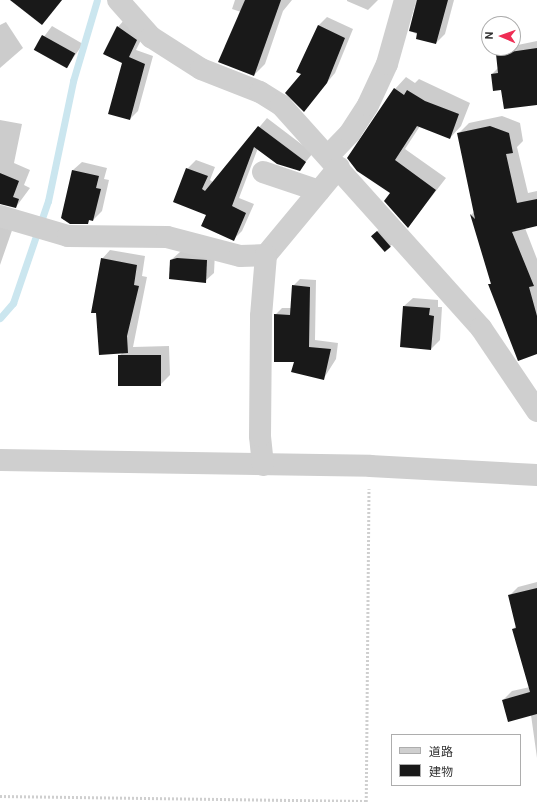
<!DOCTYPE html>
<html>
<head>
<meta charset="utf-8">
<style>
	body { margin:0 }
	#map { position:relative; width:537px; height:802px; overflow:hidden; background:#fff; font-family:Roboto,"Noto Sans JP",sans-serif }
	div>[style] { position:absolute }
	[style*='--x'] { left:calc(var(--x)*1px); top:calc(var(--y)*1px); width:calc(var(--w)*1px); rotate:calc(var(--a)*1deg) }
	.shadow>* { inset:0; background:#0003; transform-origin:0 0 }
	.stream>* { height:7px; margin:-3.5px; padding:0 3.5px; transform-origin:3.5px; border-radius:3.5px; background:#cbe6ef }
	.building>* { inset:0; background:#191919; transform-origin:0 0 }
	.path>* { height:2.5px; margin-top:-1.25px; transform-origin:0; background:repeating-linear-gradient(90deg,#cfcfcf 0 2px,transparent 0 4px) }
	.street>* { height:22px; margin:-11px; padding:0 11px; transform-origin:11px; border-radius:11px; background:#cfcfcf }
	span { translate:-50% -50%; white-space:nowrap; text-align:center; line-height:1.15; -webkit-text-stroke:4px #fff; paint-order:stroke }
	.legend { position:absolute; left:391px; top:734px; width:130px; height:52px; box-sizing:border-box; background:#fff; border:1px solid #adadad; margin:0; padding:5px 7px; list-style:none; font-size:12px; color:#323232 }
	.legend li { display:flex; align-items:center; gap:8px; height:20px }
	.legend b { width:20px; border:1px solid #adadad }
	.north { position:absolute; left:481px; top:16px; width:40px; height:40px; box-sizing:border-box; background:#fff; border:1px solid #adadad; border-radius:50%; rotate:272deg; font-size:11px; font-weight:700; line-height:16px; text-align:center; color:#323232 }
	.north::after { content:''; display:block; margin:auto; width:14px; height:18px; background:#ef2d54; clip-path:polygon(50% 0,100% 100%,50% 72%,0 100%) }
</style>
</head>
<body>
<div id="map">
	<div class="shadow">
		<div style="clip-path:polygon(12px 0,62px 0,42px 24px)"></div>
		<div style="clip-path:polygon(235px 0,292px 0,283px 11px,265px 64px,254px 75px,241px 12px,232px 9px)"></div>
		<div style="clip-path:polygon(378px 0,368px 10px,347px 1px,347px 0)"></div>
		<div style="clip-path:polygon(416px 0,454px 0,445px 34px,436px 43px,410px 31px)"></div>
		<div style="clip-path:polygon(327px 17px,353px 29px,335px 73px,304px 110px,302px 74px,318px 26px)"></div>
		<div style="clip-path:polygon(125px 19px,145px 32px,136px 50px,153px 56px,138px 111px,130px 119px,118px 27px)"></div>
		<div style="clip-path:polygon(6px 22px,23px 48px,0 68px,0 25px)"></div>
		<div style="clip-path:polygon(52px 26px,83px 44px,66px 68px,34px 50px)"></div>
		<div style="clip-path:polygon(537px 41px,537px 104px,502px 88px,492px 74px,498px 68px,497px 54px,503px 48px)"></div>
		<div style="clip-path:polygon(406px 77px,415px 83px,419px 79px,470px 103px,461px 126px,450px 138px,420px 126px,405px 149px,446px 178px,408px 227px,391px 193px,395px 89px)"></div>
		<div style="clip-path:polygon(502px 116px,520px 123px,523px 141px,517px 147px,528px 193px,537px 191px,537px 225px,525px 228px,537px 259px,537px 352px,489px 285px,492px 282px,471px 215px,475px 211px,458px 134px,469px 123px)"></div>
		<div style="clip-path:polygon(267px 118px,313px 153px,299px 170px,258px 148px,239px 198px,254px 204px,242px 231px,234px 239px,208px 214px,187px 169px,196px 160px,215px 167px,210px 180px,213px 182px)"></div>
		<div style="clip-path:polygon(0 120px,22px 124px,14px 163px,30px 170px,24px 185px,30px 188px,16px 207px,0 203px)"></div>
		<div style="clip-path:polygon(82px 162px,107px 168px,104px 179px,109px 180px,102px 211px,93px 220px,63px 220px,73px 170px)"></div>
		<div style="clip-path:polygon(0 205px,2px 214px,16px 219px,0 265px)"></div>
		<div style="left:382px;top:227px;width:20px;height:13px;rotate:49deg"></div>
		<div style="clip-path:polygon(110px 250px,145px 256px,142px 276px,147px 277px,133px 347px,169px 346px,170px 375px,161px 384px,119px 356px,122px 353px,102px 259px)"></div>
		<div style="clip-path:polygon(180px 252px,215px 252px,214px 273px,205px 281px,171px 260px)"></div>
		<div style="clip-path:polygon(300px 279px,316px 280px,315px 340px,338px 343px,336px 359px,324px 378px,295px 361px,275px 315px,282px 308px,291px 308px,293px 286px)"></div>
		<div style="clip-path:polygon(413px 298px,438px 300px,438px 307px,442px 307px,440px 340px,431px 349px,404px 306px)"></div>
		<div style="clip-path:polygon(537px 582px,537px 758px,531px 715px,503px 700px,512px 691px,530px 687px,513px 629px,516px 626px,509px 596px,518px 587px)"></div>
	</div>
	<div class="stream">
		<div style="--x:0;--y:318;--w:20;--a:-49"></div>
		<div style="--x:13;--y:303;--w:108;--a:-71.1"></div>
		<div style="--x:48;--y:201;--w:123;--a:-78.2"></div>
		<div style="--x:73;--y:81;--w:84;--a:-73.5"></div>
	</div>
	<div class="building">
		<div style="clip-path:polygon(10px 0,62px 0,42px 25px)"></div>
		<div style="clip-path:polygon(245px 0,281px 0,254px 76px,218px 62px)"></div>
		<div style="clip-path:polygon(417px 0,448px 0,436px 44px,416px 39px,417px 33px,409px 31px)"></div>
		<div style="clip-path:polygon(318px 25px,345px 38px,327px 83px,304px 112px,285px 93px,301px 74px,296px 72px)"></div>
		<div style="clip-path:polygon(117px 26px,137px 40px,129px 57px,145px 64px,130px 120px,108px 114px,122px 63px,103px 54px)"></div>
		<div style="left:42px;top:35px;width:38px;height:17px;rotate:29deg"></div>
		<div style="clip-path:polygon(537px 48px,537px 105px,504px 109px,501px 90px,493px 91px,491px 74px,498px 73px,496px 54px)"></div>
		<div style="clip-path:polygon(394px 88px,404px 95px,407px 90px,425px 101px,459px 114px,450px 139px,417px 126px,395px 160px,436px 190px,408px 228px,384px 201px,390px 193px,357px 171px,347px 158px)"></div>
		<div style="clip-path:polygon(258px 126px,306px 162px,300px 171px,277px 164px,254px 147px,232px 206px,246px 213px,234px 241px,201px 226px,206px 215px,173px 202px,186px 168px,208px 176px,202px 189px,205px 191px)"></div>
		<div style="clip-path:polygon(490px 126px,509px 133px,513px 153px,506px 154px,517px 203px,537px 199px,537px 226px,512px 232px,534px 286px,529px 287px,537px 316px,537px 354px,518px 361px,488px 284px,491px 284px,470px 214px,475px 219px,457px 133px)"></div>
		<div style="clip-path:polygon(72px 170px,99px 176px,96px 188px,101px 189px,93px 221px,89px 220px,88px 224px,70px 224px,61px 218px)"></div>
		<div style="clip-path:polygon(0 173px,19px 181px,13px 197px,19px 199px,16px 208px,0 204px)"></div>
		<div style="left:377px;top:231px;width:21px;height:8px;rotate:49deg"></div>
		<div style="clip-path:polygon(101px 258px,137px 265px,134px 285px,139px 286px,127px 336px,128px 353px,99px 355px,96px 313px,91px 313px)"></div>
		<div style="clip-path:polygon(177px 258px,207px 260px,206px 283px,169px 279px,170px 260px)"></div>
		<div style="clip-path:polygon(292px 285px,310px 287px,309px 347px,331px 349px,324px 380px,291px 372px,294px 362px,274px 362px,274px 314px,290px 315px)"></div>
		<div style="clip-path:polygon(403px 306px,430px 308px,429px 315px,434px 316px,431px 350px,400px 347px)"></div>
		<div style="left:118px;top:355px;width:43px;height:31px"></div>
		<div style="clip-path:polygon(537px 588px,537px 714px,508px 722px,502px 700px,530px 692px,512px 629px,516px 628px,508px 595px)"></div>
	</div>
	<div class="path">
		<div style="--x:0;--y:796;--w:366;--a:0.8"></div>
		<div style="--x:366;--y:802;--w:313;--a:-89.5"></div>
	</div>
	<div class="street">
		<div style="--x:118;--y:0;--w:50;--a:48.3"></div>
		<div style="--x:151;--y:37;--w:59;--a:32.6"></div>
		<div style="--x:201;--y:69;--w:63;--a:21.3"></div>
		<div style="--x:260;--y:92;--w:25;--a:32"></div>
		<div style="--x:281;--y:105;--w:300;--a:48.1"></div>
		<div style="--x:481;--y:328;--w:100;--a:56"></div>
		<div style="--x:328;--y:156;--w:32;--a:-46"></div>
		<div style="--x:350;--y:133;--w:33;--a:-57"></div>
		<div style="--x:368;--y:105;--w:45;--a:-65.1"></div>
		<div style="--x:387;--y:64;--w:66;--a:-74.3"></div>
		<div style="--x:263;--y:172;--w:59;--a:18.7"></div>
		<div style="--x:0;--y:216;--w:71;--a:16.4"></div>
		<div style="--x:68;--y:236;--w:99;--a:0.6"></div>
		<div style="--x:167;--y:237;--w:75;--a:14.6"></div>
		<div style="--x:240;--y:256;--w:26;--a:-2"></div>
		<div style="--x:266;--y:255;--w:114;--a:-50.3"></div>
		<div style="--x:0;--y:460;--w:370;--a:0.9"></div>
		<div style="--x:370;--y:466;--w:167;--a:3.1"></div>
		<div style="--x:263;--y:465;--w:29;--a:-96"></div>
		<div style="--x:260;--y:436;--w:120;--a:-89.5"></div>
		<div style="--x:261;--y:316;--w:61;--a:-85.3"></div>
	</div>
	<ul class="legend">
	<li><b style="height:5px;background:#cfcfcf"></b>道路</li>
	<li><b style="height:11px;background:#191919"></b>建物</li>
	</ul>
	<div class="north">N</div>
</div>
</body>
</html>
